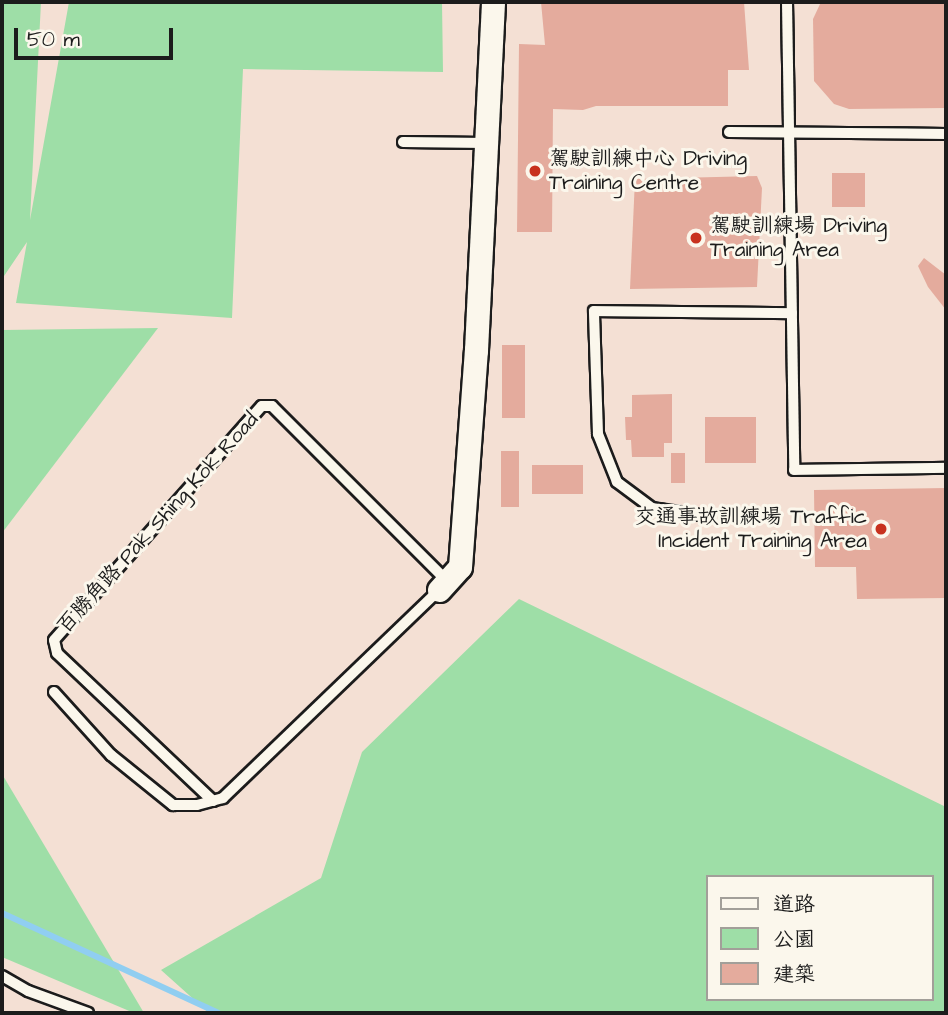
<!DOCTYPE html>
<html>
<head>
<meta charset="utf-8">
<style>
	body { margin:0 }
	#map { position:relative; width:948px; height:1015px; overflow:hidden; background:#f4e0d4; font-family:"Architects Daughter","LXGW WenKai TC",sans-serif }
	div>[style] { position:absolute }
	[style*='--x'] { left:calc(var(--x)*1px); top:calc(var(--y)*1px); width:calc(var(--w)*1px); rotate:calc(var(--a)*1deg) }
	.green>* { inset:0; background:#9edea7 }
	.stream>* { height:6px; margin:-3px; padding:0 3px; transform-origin:3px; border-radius:3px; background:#90cef1 }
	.building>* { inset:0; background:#e4ab9d; transform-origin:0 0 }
	.roads { filter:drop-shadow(2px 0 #1c1c1c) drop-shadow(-2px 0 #1c1c1c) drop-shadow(0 2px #1c1c1c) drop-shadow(0 -2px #1c1c1c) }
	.lane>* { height:10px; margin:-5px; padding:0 5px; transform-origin:5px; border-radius:5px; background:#fbf7ec }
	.street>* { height:23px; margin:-11.5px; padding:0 11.5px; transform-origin:11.5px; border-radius:11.5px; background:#fbf7ec }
	.dots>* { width:19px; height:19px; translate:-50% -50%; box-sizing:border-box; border:4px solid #fbf7ec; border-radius:50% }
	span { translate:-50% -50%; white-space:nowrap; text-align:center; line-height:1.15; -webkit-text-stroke:6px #fbf7ec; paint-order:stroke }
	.poi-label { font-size:21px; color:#1c1c1c }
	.left { translate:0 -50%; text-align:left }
	.right { translate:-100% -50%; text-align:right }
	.street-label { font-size:21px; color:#1c1c1c }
	.frame { position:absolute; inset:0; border:4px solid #1c1c1c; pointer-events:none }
	.legend { position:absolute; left:706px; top:875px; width:228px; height:126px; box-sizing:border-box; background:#fbf7ec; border:2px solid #a29f99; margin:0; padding:9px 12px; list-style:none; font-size:21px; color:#1c1c1c }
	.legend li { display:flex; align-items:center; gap:14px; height:35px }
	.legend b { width:35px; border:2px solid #a29f99 }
	.scale { position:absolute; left:14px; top:28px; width:159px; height:32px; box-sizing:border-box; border:4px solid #1c1c1c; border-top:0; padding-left:9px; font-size:21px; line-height:24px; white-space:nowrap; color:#1c1c1c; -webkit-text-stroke:5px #fbf7ec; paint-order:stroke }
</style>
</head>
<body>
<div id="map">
	<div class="green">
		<div style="clip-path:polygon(2px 2px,41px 2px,30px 220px,69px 2px,442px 2px,443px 72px,243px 69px,232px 318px,16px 303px,27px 242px,2px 279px)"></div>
		<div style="clip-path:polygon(158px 328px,2px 533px,2px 330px)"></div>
		<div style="clip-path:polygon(evenodd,519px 599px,946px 807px,946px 1013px,209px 1013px,161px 970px,321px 878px,362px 752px,519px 599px,708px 877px,932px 877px,932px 999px,708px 999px,708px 877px)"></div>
		<div style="clip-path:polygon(2px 774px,144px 1013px,134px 1013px,2px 957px)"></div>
	</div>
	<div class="stream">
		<div style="--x:2;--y:913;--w:238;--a:24.8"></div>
	</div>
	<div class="building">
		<div style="clip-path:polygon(541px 2px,744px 2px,749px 70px,728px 70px,728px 106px,596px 106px,583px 110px,553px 109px,552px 232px,517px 232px,519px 44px,545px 45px)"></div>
		<div style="clip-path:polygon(821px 2px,946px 2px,946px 108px,849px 109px,834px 104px,814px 81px,813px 19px)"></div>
		<div style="left:832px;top:173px;width:33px;height:34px"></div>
		<div style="clip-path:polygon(757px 176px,762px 188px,757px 287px,630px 289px,635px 179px)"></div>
		<div style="clip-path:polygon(924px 258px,946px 275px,946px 310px,928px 287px,918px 266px)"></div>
		<div style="left:502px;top:345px;width:23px;height:73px"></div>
		<div style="clip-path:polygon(672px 394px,672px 443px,664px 443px,664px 457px,632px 457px,631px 440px,626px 440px,625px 417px,632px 417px,632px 395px)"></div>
		<div style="left:756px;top:417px;width:46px;height:51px;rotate:90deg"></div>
		<div style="left:501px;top:451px;width:18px;height:56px"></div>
		<div style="left:671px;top:453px;width:14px;height:30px"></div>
		<div style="left:532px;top:465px;width:51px;height:29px"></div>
		<div style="clip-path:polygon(946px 488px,946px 598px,857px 599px,856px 567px,815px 567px,814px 490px)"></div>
	</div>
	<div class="roads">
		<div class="lane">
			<div style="--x:787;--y:2;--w:468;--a:89.1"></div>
			<div style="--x:794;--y:470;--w:152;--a:-0.8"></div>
			<div style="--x:729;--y:132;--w:217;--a:0.5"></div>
			<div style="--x:403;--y:142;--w:83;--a:0.7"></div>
			<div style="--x:707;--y:516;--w:56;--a:-171.7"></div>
			<div style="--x:652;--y:508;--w:44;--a:-143.4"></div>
			<div style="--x:617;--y:482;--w:52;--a:-111.6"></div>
			<div style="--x:598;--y:434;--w:123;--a:-91.9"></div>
			<div style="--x:594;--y:311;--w:198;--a:0.6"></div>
			<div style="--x:54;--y:692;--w:85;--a:47.9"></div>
			<div style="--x:111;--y:755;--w:80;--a:38.9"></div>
			<div style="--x:173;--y:805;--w:24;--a:0"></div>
			<div style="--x:197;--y:805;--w:27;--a:-15"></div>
			<div style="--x:223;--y:798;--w:300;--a:-43.9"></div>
			<div style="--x:213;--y:801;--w:215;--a:-136.5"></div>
			<div style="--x:57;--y:653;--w:13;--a:-103"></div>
			<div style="--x:54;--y:640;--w:313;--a:-48.4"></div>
			<div style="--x:262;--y:406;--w:10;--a:0"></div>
			<div style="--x:272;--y:406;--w:247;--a:45"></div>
			<div style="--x:2;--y:976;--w:30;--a:30"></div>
			<div style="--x:28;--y:991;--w:64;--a:20.1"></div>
		</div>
		<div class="street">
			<div style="--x:439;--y:590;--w:31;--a:-48"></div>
			<div style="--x:460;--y:567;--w:218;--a:-85.8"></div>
			<div style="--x:476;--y:350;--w:348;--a:-87.2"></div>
		</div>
	</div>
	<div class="dots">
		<div style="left:535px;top:171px;background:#c8321e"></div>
		<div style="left:696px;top:238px;background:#c8321e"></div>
		<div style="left:881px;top:529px;background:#c8321e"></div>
	</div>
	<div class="poi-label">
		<span class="left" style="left:549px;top:171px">駕駛訓練中心 Driving<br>Training Centre</span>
		<span class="left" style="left:710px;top:238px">駕駛訓練場 Driving<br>Training Area</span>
		<span class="right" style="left:867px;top:529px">交通事故訓練場 Traffic<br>Incident Training Area</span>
	</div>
	<div class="street-label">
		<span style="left:158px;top:523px;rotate:-48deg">百勝角路 Pak Shing Kok Road</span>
	</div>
	<div class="frame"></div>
	<ul class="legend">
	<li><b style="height:9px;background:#fbf7ec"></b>道路</li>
	<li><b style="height:19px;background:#9edea7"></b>公園</li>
	<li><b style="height:19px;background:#e4ab9d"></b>建築</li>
	</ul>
	<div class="scale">50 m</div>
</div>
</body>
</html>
